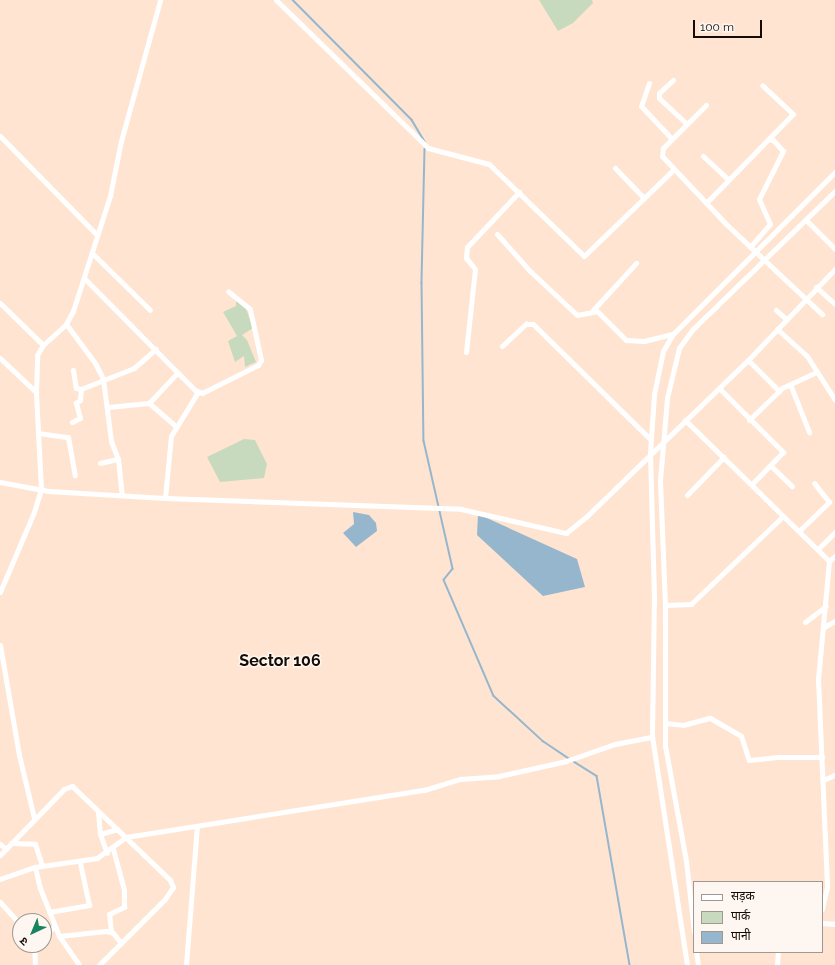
<!DOCTYPE html>
<html>
<head>
<meta charset="utf-8">
<style>
	body { margin:0 }
	#map { position:relative; width:835px; height:965px; overflow:hidden; background:#ffe5d1; font-family:Raleway,"Noto Sans Devanagari",sans-serif }
	div>[style] { position:absolute }
	[style*='--x'] { left:calc(var(--x)*1px); top:calc(var(--y)*1px); width:calc(var(--w)*1px); rotate:calc(var(--a)*1deg) }
	.green>* { inset:0; background:#c7dabe }
	.water>* { inset:0; background:#96b6ce }
	.stream>* { height:1.5px; margin:-0.75px; padding:0 0.75px; transform-origin:0.75px; border-radius:0.75px; background:#96b6ce }
	.minor>* { height:5px; margin:-2.5px; padding:0 2.5px; transform-origin:2.5px; border-radius:2.5px; background:#fff }
	span { translate:-50% -50%; white-space:nowrap; text-align:center; line-height:1.15; -webkit-text-stroke:3px #fdf6f1; paint-order:stroke }
	.district-label { font-size:16px; color:#150b04; font-weight:700 }
	.legend { position:absolute; left:693px; top:881px; width:130px; height:72px; box-sizing:border-box; background:#fdf6f1; border:1px solid #a09892; margin:0; padding:5px 7px; list-style:none; font-size:12px; color:#150b04 }
	.legend li { display:flex; align-items:center; gap:8px; height:20px }
	.legend b { width:20px; border:1px solid #a09892 }
	.north { position:absolute; left:12px; top:913px; width:40px; height:40px; box-sizing:border-box; background:#fdf6f1; border:1px solid #a09892; border-radius:50%; rotate:224deg; font-size:11px; font-weight:700; line-height:16px; text-align:center; color:#150b04 }
	.north::after { content:''; display:block; margin:auto; width:14px; height:18px; background:#18835f; clip-path:polygon(50% 0,100% 100%,50% 72%,0 100%) }
	.scale { position:absolute; left:693px; top:20px; width:69px; height:18px; box-sizing:border-box; border:2px solid #150b04; border-top:0; padding-left:5px; font-size:12px; line-height:14px; white-space:nowrap; color:#150b04; -webkit-text-stroke:3px #fdf6f1; paint-order:stroke }
</style>
</head>
<body>
<div id="map">
	<div class="green">
		<div style="clip-path:polygon(539px 0,592px 0,593px 3px,573px 23px,558px 31px)"></div>
		<div style="clip-path:polygon(236px 301px,245px 306px,253px 328px,242px 335px,247px 340px,256px 362px,245px 367px,244px 356px,235px 362px,228px 341px,237px 336px,223px 312px,236px 306px)"></div>
		<div style="clip-path:polygon(244px 439px,255px 440px,267px 464px,264px 478px,220px 482px,207px 457px)"></div>
	</div>
	<div class="water">
		<div style="clip-path:polygon(353px 512px,369px 515px,376px 523px,377px 531px,356px 547px,343px 533px,354px 524px)"></div>
		<div style="clip-path:polygon(478px 514px,577px 559px,585px 587px,543px 596px,477px 535px)"></div>
	</div>
	<div class="stream">
		<div style="--x:293;--y:0;--w:169;--a:45.2"></div>
		<div style="--x:412;--y:120;--w:27;--a:59"></div>
		<div style="--x:425;--y:149;--w:134;--a:91.3"></div>
		<div style="--x:422;--y:283;--w:158;--a:89.3"></div>
		<div style="--x:424;--y:441;--w:131;--a:77.2"></div>
		<div style="--x:453;--y:569;--w:14;--a:129"></div>
		<div style="--x:444;--y:580;--w:126;--a:66.7"></div>
		<div style="--x:494;--y:696;--w:67;--a:42.6"></div>
		<div style="--x:543;--y:741;--w:32;--a:34"></div>
		<div style="--x:573;--y:761;--w:28;--a:32"></div>
		<div style="--x:597;--y:776;--w:192;--a:80.1"></div>
	</div>
	<div class="minor">
		<div style="--x:276;--y:0;--w:212;--a:44.2"></div>
		<div style="--x:428;--y:148;--w:63;--a:14.7"></div>
		<div style="--x:489;--y:164;--w:132;--a:44.1"></div>
		<div style="--x:584;--y:256;--w:125;--a:-44"></div>
		<div style="--x:673;--y:80;--w:19;--a:137"></div>
		<div style="--x:659;--y:93;--w:5;--a:90"></div>
		<div style="--x:659;--y:98;--w:37;--a:43"></div>
		<div style="--x:649;--y:83;--w:24;--a:109"></div>
		<div style="--x:641;--y:106;--w:45;--a:46.8"></div>
		<div style="--x:706;--y:105;--w:61;--a:135"></div>
		<div style="--x:663;--y:148;--w:8;--a:97"></div>
		<div style="--x:662;--y:156;--w:93;--a:46.7"></div>
		<div style="--x:726;--y:224;--w:132;--a:43.2"></div>
		<div style="--x:0;--y:136;--w:139;--a:45.6"></div>
		<div style="--x:703;--y:156;--w:34;--a:43"></div>
		<div style="--x:615;--y:168;--w:42;--a:46"></div>
		<div style="--x:706;--y:203;--w:124;--a:-45.7"></div>
		<div style="--x:793;--y:114;--w:42;--a:-136.9"></div>
		<div style="--x:806;--y:220;--w:41;--a:45"></div>
		<div style="--x:497;--y:234;--w:50;--a:48.3"></div>
		<div style="--x:530;--y:271;--w:64;--a:43.1"></div>
		<div style="--x:577;--y:315;--w:20;--a:-11"></div>
		<div style="--x:597;--y:311;--w:41;--a:45"></div>
		<div style="--x:626;--y:340;--w:18;--a:3"></div>
		<div style="--x:644;--y:341;--w:30;--a:-14"></div>
		<div style="--x:750;--y:247;--w:30;--a:-49"></div>
		<div style="--x:770;--y:224;--w:27;--a:-114"></div>
		<div style="--x:759;--y:199;--w:54;--a:-63.4"></div>
		<div style="--x:783;--y:151;--w:15;--a:-132"></div>
		<div style="--x:773;--y:140;--w:4;--a:-166"></div>
		<div style="--x:92;--y:253;--w:81;--a:44.5"></div>
		<div style="--x:84;--y:278;--w:158;--a:45.3"></div>
		<div style="--x:195;--y:390;--w:8;--a:23"></div>
		<div style="--x:202;--y:393;--w:63;--a:-26.6"></div>
		<div style="--x:258;--y:365;--w:6;--a:-59"></div>
		<div style="--x:261;--y:360;--w:52;--a:-102.2"></div>
		<div style="--x:250;--y:309;--w:28;--a:-141"></div>
		<div style="--x:816;--y:287;--w:25;--a:42"></div>
		<div style="--x:0;--y:303;--w:60;--a:44.3"></div>
		<div style="--x:593;--y:310;--w:64;--a:-47.5"></div>
		<div style="--x:776;--y:310;--w:13;--a:42"></div>
		<div style="--x:66;--y:324;--w:49;--a:53.4"></div>
		<div style="--x:95;--y:363;--w:18;--a:63"></div>
		<div style="--x:103;--y:379;--w:63;--a:82.6"></div>
		<div style="--x:111;--y:441;--w:19;--a:69"></div>
		<div style="--x:118;--y:459;--w:36;--a:84"></div>
		<div style="--x:777;--y:329;--w:40;--a:42"></div>
		<div style="--x:807;--y:356;--w:52;--a:57.5"></div>
		<div style="--x:502;--y:346;--w:33;--a:-43"></div>
		<div style="--x:526;--y:324;--w:7;--a:0"></div>
		<div style="--x:533;--y:324;--w:165;--a:44.5"></div>
		<div style="--x:466;--y:352;--w:83;--a:-83.8"></div>
		<div style="--x:475;--y:269;--w:14;--a:-129"></div>
		<div style="--x:466;--y:258;--w:11;--a:-85"></div>
		<div style="--x:467;--y:247;--w:76;--a:-46.6"></div>
		<div style="--x:0;--y:358;--w:50;--a:43.4"></div>
		<div style="--x:748;--y:360;--w:44;--a:45"></div>
		<div style="--x:73;--y:370;--w:18;--a:81"></div>
		<div style="--x:76;--y:388;--w:5;--a:11"></div>
		<div style="--x:81;--y:389;--w:57;--a:-21.6"></div>
		<div style="--x:134;--y:368;--w:29;--a:-41"></div>
		<div style="--x:790;--y:384;--w:52;--a:68.4"></div>
		<div style="--x:719;--y:388;--w:91;--a:45"></div>
		<div style="--x:783;--y:452;--w:45;--a:134.1"></div>
		<div style="--x:149;--y:403;--w:42;--a:-46.9"></div>
		<div style="--x:108;--y:407;--w:41;--a:-5.6"></div>
		<div style="--x:149;--y:403;--w:35;--a:41"></div>
		<div style="--x:685;--y:420;--w:202;--a:44.4"></div>
		<div style="--x:829;--y:561;--w:119;--a:95.3"></div>
		<div style="--x:818;--y:679;--w:208;--a:87.5"></div>
		<div style="--x:827;--y:887;--w:23;--a:103"></div>
		<div style="--x:749;--y:420;--w:46;--a:-44.1"></div>
		<div style="--x:782;--y:388;--w:38;--a:-25"></div>
		<div style="--x:72;--y:422;--w:9;--a:-27"></div>
		<div style="--x:80;--y:418;--w:16;--a:-105"></div>
		<div style="--x:76;--y:403;--w:5;--a:-37"></div>
		<div style="--x:80;--y:400;--w:11;--a:-85"></div>
		<div style="--x:38;--y:433;--w:30;--a:8"></div>
		<div style="--x:68;--y:437;--w:39;--a:80"></div>
		<div style="--x:100;--y:463;--w:18;--a:-13"></div>
		<div style="--x:771;--y:466;--w:29;--a:44"></div>
		<div style="--x:0;--y:482;--w:49;--a:10.6"></div>
		<div style="--x:48;--y:491;--w:117;--a:3.4"></div>
		<div style="--x:165;--y:498;--w:296;--a:2.1"></div>
		<div style="--x:461;--y:509;--w:108;--a:12.9"></div>
		<div style="--x:566;--y:533;--w:27;--a:-39"></div>
		<div style="--x:587;--y:516;--w:224;--a:-44.1"></div>
		<div style="--x:748;--y:360;--w:126;--a:-46.3"></div>
		<div style="--x:687;--y:495;--w:53;--a:-45.8"></div>
		<div style="--x:165;--y:498;--w:62;--a:-84.5"></div>
		<div style="--x:171;--y:436;--w:52;--a:-58.5"></div>
		<div style="--x:799;--y:531;--w:42;--a:-44"></div>
		<div style="--x:829;--y:502;--w:24;--a:-128"></div>
		<div style="--x:818;--y:549;--w:24;--a:-45"></div>
		<div style="--x:829;--y:561;--w:8;--a:-40"></div>
		<div style="--x:0;--y:592;--w:87;--a:-67"></div>
		<div style="--x:34;--y:512;--w:24;--a:-73"></div>
		<div style="--x:41;--y:489;--w:97;--a:-93"></div>
		<div style="--x:36;--y:392;--w:37;--a:-88"></div>
		<div style="--x:37;--y:355;--w:12;--a:-59"></div>
		<div style="--x:43;--y:345;--w:31;--a:-42"></div>
		<div style="--x:66;--y:324;--w:15;--a:-62"></div>
		<div style="--x:73;--y:311;--w:121;--a:-72.2"></div>
		<div style="--x:110;--y:196;--w:56;--a:-78.7"></div>
		<div style="--x:121;--y:141;--w:146;--a:-74.5"></div>
		<div style="--x:665;--y:605;--w:26;--a:-2"></div>
		<div style="--x:691;--y:604;--w:127;--a:-43.7"></div>
		<div style="--x:805;--y:622;--w:26;--a:-37"></div>
		<div style="--x:824;--y:627;--w:13;--a:-29"></div>
		<div style="--x:0;--y:645;--w:112;--a:80.2"></div>
		<div style="--x:19;--y:755;--w:65;--a:76.6"></div>
		<div style="--x:665;--y:723;--w:18;--a:6"></div>
		<div style="--x:683;--y:725;--w:28;--a:-15"></div>
		<div style="--x:710;--y:718;--w:36;--a:30"></div>
		<div style="--x:741;--y:736;--w:25;--a:72"></div>
		<div style="--x:749;--y:760;--w:30;--a:-6"></div>
		<div style="--x:779;--y:757;--w:43;--a:0"></div>
		<div style="--x:823;--y:780;--w:13;--a:-23"></div>
		<div style="--x:98;--y:812;--w:22;--a:85"></div>
		<div style="--x:100;--y:834;--w:20;--a:70"></div>
		<div style="--x:100;--y:834;--w:18;--a:-16"></div>
		<div style="--x:11;--y:843;--w:24;--a:2"></div>
		<div style="--x:35;--y:844;--w:23;--a:72"></div>
		<div style="--x:0;--y:844;--w:8;--a:40"></div>
		<div style="--x:0;--y:855;--w:92;--a:-45.9"></div>
		<div style="--x:64;--y:789;--w:9;--a:-21"></div>
		<div style="--x:72;--y:786;--w:136;--a:43.8"></div>
		<div style="--x:170;--y:880;--w:8;--a:67"></div>
		<div style="--x:173;--y:887;--w:14;--a:124"></div>
		<div style="--x:165;--y:899;--w:93;--a:135"></div>
		<div style="--x:35;--y:867;--w:22;--a:77"></div>
		<div style="--x:40;--y:888;--w:52;--a:68.4"></div>
		<div style="--x:59;--y:936;--w:35;--a:55"></div>
		<div style="--x:0;--y:879;--w:37;--a:-19"></div>
		<div style="--x:35;--y:867;--w:63;--a:-8.3"></div>
		<div style="--x:97;--y:858;--w:36;--a:-36"></div>
		<div style="--x:126;--y:837;--w:302;--a:-9"></div>
		<div style="--x:424;--y:790;--w:38;--a:-17"></div>
		<div style="--x:460;--y:779;--w:39;--a:-4"></div>
		<div style="--x:499;--y:776;--w:69;--a:-12.6"></div>
		<div style="--x:566;--y:761;--w:52;--a:-19.1"></div>
		<div style="--x:615;--y:744;--w:38;--a:-11"></div>
		<div style="--x:0;--y:902;--w:30;--a:48"></div>
		<div style="--x:49;--y:912;--w:41;--a:-9.9"></div>
		<div style="--x:89;--y:905;--w:43;--a:-102.1"></div>
		<div style="--x:822;--y:923;--w:13;--a:4"></div>
		<div style="--x:111;--y:932;--w:18;--a:-96"></div>
		<div style="--x:109;--y:914;--w:17;--a:-25"></div>
		<div style="--x:124;--y:907;--w:17;--a:-90"></div>
		<div style="--x:124;--y:890;--w:42;--a:-105"></div>
		<div style="--x:694;--y:932;--w:71;--a:-96.4"></div>
		<div style="--x:686;--y:861;--w:117;--a:-100.3"></div>
		<div style="--x:665;--y:746;--w:141;--a:-90"></div>
		<div style="--x:665;--y:605;--w:125;--a:-92.3"></div>
		<div style="--x:660;--y:480;--w:82;--a:-85.1"></div>
		<div style="--x:667;--y:398;--w:51;--a:-76.5"></div>
		<div style="--x:679;--y:348;--w:24;--a:-54"></div>
		<div style="--x:693;--y:329;--w:198;--a:-44.2"></div>
		<div style="--x:44;--y:935;--w:14;--a:-39"></div>
		<div style="--x:59;--y:936;--w:47;--a:-6.1"></div>
		<div style="--x:106;--y:931;--w:7;--a:16"></div>
		<div style="--x:113;--y:933;--w:13;--a:51"></div>
		<div style="--x:34;--y:945;--w:20;--a:87"></div>
		<div style="--x:696;--y:952;--w:13;--a:81"></div>
		<div style="--x:186;--y:965;--w:139;--a:-85.5"></div>
		<div style="--x:687;--y:965;--w:231;--a:-98.7"></div>
		<div style="--x:652;--y:737;--w:140;--a:-89.2"></div>
		<div style="--x:654;--y:597;--w:144;--a:-91.6"></div>
		<div style="--x:650;--y:453;--w:59;--a:-86.1"></div>
		<div style="--x:654;--y:394;--w:44;--a:-78.2"></div>
		<div style="--x:663;--y:351;--w:20;--a:-60"></div>
		<div style="--x:673;--y:334;--w:229;--a:-45"></div>
		<div style="--x:777;--y:965;--w:13;--a:-86"></div>
	</div>
	<div class="district-label">
		<span style="left:280px;top:661px">Sector 106</span>
	</div>
	<ul class="legend">
	<li><b style="height:5px;background:#fff"></b>सड़क</li>
	<li><b style="height:11px;background:#c7dabe"></b>पार्क</li>
	<li><b style="height:11px;background:#96b6ce"></b>पानी</li>
	</ul>
	<div class="north">उ</div>
	<div class="scale">100 m</div>
</div>
</body>
</html>
